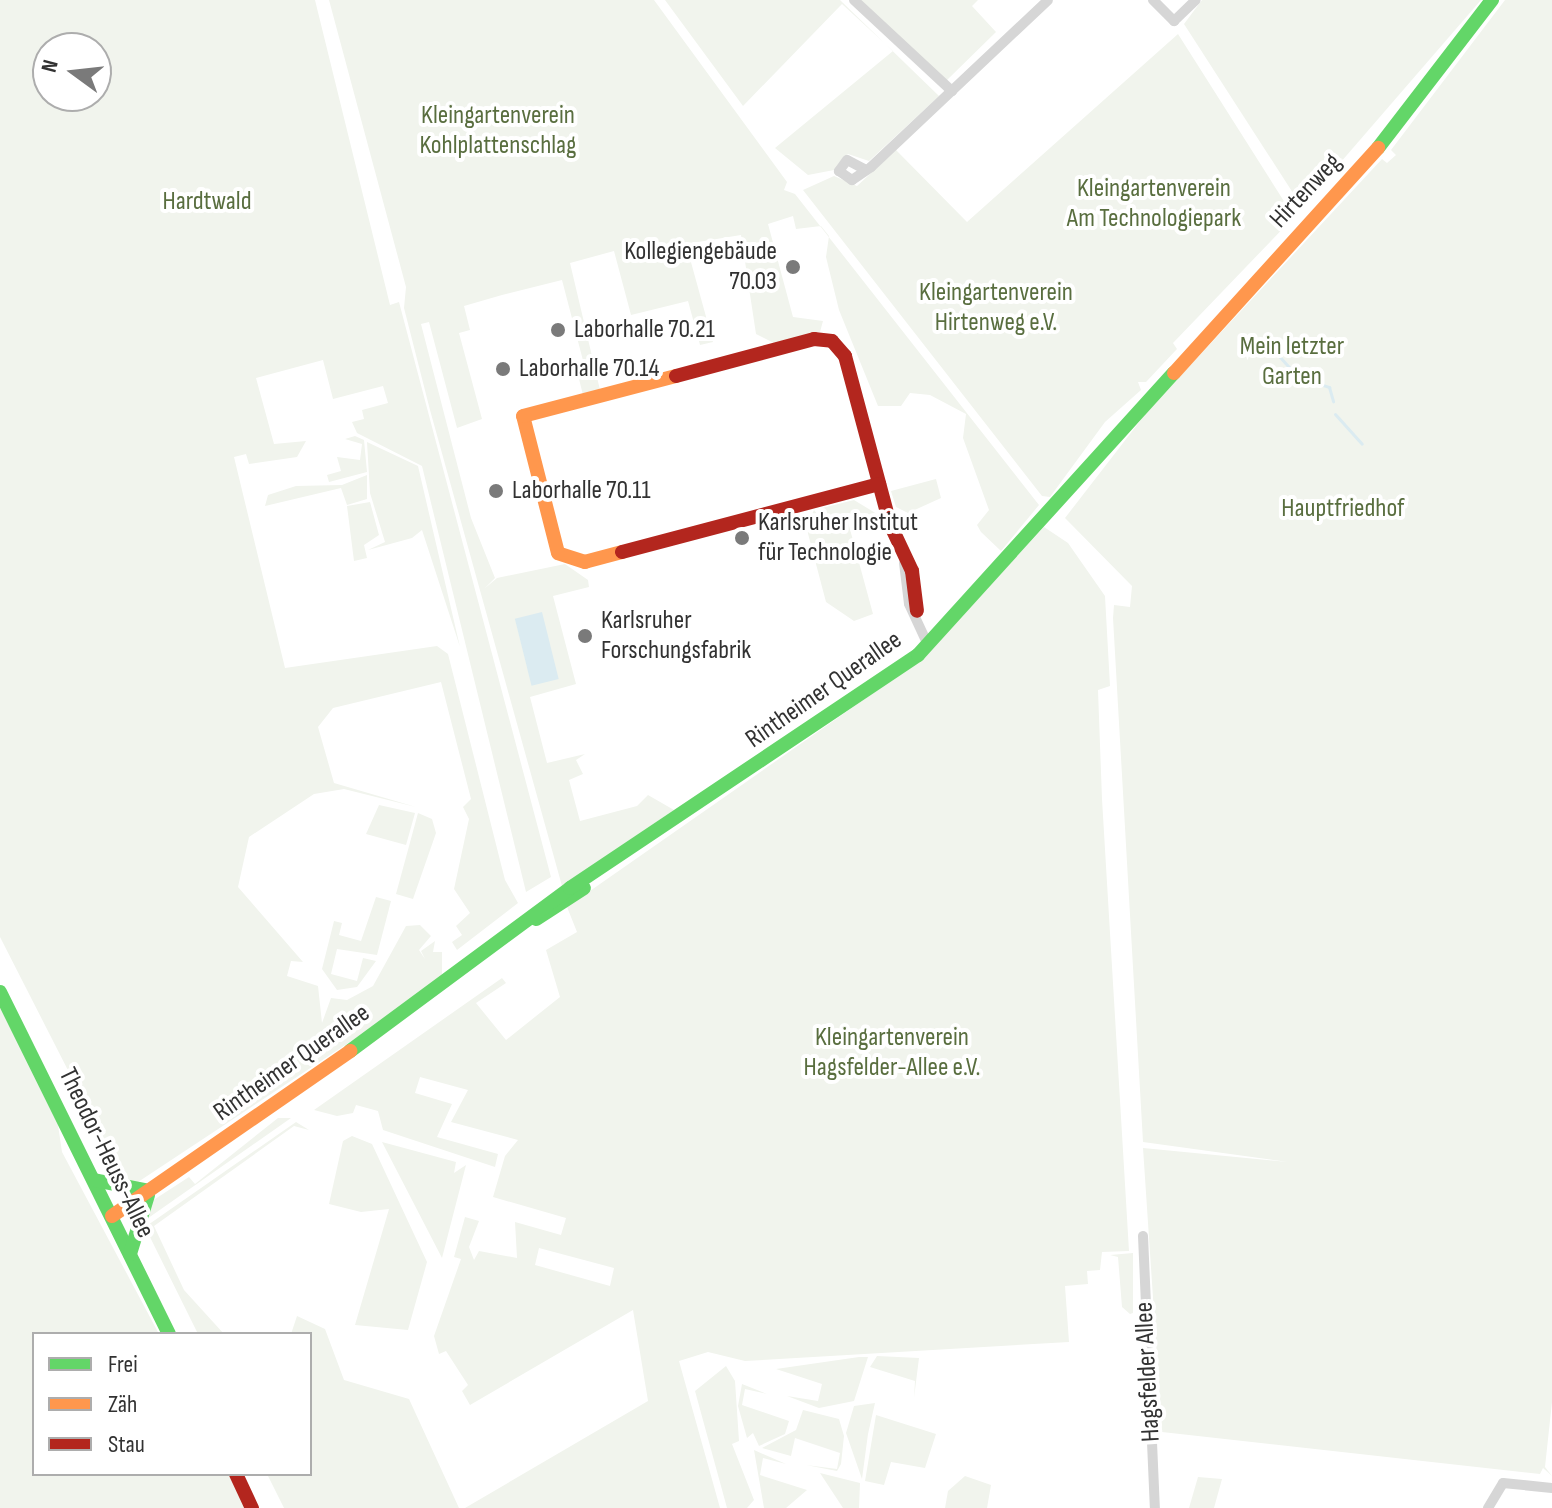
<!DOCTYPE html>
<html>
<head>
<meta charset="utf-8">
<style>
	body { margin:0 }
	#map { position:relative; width:1552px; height:1508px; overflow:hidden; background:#fff; font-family:"Sofia Sans Condensed",sans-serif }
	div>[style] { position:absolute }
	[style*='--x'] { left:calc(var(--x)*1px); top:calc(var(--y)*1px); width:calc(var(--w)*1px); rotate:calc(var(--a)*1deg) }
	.green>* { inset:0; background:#f1f4ed }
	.water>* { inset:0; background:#dbebf1; transform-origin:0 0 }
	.stream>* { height:3px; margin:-1.5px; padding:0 1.5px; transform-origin:1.5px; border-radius:1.5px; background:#dbebf1 }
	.street>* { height:10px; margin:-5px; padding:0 5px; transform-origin:5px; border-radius:5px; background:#d6d6d6 }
	.fast>* { height:14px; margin:-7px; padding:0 7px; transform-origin:7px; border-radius:7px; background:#63d668 }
	.slow>* { height:14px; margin:-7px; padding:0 7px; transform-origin:7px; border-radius:7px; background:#ff974d }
	.jam>* { height:14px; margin:-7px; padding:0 7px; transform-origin:7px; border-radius:7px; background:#b3261e }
	.dots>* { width:22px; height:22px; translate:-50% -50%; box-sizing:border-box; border:4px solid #fff; border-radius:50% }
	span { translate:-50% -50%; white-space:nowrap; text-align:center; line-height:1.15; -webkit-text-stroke:8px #fff; paint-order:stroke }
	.park-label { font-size:26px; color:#596e3f }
	.street-label { font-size:26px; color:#323232 }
	.poi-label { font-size:26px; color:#323232 }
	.right { translate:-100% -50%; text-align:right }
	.left { translate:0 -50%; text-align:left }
	.legend { position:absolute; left:32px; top:1332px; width:280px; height:144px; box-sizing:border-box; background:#fff; border:2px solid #adadad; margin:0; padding:10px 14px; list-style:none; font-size:24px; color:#323232 }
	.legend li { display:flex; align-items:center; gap:16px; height:40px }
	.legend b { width:40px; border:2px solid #adadad }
	.north { position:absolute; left:32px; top:32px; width:80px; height:80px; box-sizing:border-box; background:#fff; border:2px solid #adadad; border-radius:50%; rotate:285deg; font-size:22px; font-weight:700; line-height:32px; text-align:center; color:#323232 }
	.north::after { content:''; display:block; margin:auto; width:28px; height:36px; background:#7a7a7a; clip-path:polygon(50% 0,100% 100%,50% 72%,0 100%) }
</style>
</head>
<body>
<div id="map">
	<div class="green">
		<div style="clip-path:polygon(evenodd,0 0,315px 0,390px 305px,399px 302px,551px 877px,526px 892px,422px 466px,357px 433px,352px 422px,364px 419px,362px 410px,388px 403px,383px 386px,333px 399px,323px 360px,256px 378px,274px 444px,306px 441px,297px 457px,249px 464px,246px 454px,234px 457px,285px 668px,437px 646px,448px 654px,505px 880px,518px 903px,457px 950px,452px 942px,462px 935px,456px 926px,470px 913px,454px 889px,469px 819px,463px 807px,471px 799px,441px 682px,333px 708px,318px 727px,334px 783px,416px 807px,344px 789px,314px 794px,249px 837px,238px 887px,303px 962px,291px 961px,287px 976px,318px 986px,322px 1023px,331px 998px,347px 1000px,373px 986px,406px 926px,420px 925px,431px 936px,419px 950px,425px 959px,421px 951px,435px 941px,433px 952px,442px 952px,442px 981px,135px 1184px,126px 1184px,0 937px,0 0,48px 48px,96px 48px,96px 96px,48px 96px,48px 48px)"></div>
		<div style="clip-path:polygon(329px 0,654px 0,787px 182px,784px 190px,795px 194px,1039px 505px,1001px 551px,981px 532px,977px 525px,989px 510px,963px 438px,966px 414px,930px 395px,910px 393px,901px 406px,878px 406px,839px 310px,826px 257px,829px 236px,821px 226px,796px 229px,793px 216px,768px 224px,793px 317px,823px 321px,820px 332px,774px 343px,756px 334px,741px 235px,686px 244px,713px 342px,700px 345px,688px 301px,631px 315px,614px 251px,570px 263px,600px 390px,583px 395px,578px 375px,586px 372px,562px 280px,502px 295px,464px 306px,470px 330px,459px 333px,482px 419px,457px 428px,429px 322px,421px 324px,471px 518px,495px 578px,484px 589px,497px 578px,565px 564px,588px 580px,589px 587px,553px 596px,576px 684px,530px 697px,547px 763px,585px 754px,576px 760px,583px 774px,569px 780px,580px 821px,637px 806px,648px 795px,674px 810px,562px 886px,430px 410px,404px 308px,406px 287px)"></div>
		<div style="clip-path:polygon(665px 0,840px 0,939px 96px,869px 161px,848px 154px,834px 170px,808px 175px,775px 148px,893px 51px,842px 4px,743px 106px)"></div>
		<div style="clip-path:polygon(860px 0,978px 0,972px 6px,996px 32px,946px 81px)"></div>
		<div style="clip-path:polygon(1202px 0,1481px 0,1302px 207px,1184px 24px)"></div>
		<div style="clip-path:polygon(1505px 0,1552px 0,1552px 1402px,1545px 1467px,1552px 1476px,1543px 1468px,1540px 1474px,1162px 1432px,1143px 1148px,1288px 1162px,1143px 1142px,1113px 618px,1114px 605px,1130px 607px,1132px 586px,1065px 518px,1147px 412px,1382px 159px,1387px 163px,1396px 155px,1391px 150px)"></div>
		<div style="clip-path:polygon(1178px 34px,1294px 217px,1173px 343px,1177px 349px,1146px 382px,1138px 382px,1141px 390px,1105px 422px,1050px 497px,1042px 496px,803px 190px,834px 176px,857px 186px,896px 150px,967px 222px)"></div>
		<div style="clip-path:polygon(355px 436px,364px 440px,367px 472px,329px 482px,327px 475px,341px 471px,337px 457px,360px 460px,362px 444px,345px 439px)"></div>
		<div style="clip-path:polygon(367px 442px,418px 466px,460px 647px,422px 530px,412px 538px,368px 550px,385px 542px,370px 493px)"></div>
		<div style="clip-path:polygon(367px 475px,367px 499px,347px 505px,341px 488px,265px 506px,268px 495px,296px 486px,342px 485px)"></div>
		<div style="clip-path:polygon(936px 479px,941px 498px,908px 513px,896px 507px,891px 491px)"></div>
		<div style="clip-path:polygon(854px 500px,877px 514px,848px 522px,873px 614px,854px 621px,826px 602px,806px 526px,814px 510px,822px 520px,822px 508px)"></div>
		<div style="clip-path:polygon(370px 502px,379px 535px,364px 545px,367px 558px,354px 561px,347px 506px)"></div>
		<div style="clip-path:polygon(evenodd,1044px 527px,1068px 543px,1105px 596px,1110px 686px,1098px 690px,1102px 799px,1129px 1251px,1102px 1252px,1100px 1270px,1087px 1271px,1088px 1284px,1065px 1286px,1069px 1342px,745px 1361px,708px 1352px,679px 1361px,720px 1508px,465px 1508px,648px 1401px,633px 1310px,470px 1405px,462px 1391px,468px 1385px,446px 1351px,439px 1354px,434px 1336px,461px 1259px,454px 1257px,465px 1217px,479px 1221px,469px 1247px,474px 1260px,479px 1251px,517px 1258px,515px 1222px,561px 1235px,566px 1218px,493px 1197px,505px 1156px,518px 1140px,451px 1122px,468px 1090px,420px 1077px,415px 1093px,452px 1104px,437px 1137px,498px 1154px,495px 1167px,383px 1130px,378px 1111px,356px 1105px,353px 1113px,337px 1116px,314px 1110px,502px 978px,506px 983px,476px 1003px,506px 1040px,560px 997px,546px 950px,577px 932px,567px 907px,922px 659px,1044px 527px,539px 1248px,614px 1268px,610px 1286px,535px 1265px,539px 1248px)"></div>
		<div style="clip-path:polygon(379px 805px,415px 813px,406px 845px,366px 834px)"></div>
		<div style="clip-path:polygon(418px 813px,432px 819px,436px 833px,413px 899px,396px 894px)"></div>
		<div style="clip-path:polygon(376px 897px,391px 901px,377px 955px,337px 949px,331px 974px,357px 981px,363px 958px,376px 961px,357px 987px,337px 990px,322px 969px,334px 921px,342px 923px,339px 935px,361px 941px)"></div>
		<div style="clip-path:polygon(0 1007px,58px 1125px,62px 1152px,159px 1334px,34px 1334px,34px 1474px,229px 1474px,246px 1508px,0 1508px)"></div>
		<div style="clip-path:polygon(278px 1118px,291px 1118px,144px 1221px,152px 1201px,189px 1177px,195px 1184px)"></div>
		<div style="clip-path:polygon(296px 1122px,309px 1130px,294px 1126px,154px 1226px,184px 1290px,224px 1334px,198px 1334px,145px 1227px)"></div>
		<div style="clip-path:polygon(352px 1136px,372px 1144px,427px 1262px,408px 1330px,355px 1325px,389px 1209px,361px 1212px,329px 1204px,343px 1141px)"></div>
		<div style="clip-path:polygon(382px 1142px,456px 1162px,454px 1173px,466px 1165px,442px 1258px)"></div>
		<div style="clip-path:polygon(1133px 1253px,1133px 1313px,1130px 1314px,1122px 1307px,1118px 1257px,1110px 1255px)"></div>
		<div style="clip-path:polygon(297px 1316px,325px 1329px,344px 1380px,409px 1399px,459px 1508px,284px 1508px,267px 1474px,310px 1474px,310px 1334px,291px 1334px)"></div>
		<div style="clip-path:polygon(877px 1356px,919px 1358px,914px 1398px,915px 1381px,870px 1367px)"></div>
		<div style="clip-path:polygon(859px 1357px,868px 1357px,854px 1401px,819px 1408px,787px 1396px,818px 1401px,822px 1384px,776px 1369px)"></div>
		<div style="clip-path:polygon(726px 1366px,735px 1381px,739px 1441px,732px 1444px,754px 1500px,747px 1508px,727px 1508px,695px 1391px)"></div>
		<div style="clip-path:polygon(742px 1384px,767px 1394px,745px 1389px,742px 1405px,789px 1421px,785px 1434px,759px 1446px,753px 1433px,747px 1438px,738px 1406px)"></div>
		<div style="clip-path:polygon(875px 1403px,868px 1434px,862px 1479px,846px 1433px,854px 1406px)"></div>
		<div style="clip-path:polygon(803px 1410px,839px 1419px,844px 1436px,841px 1464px,837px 1471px,806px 1465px,837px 1469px,840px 1453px,795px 1438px,791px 1456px,762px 1448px,796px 1430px)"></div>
		<div style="clip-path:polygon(876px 1415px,936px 1434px,925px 1468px,891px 1462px,884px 1485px,865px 1481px)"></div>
		<div style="clip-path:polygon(754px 1450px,786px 1464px,763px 1458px,760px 1475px,807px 1490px,786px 1508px,764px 1508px)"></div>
		<div style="clip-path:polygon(820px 1473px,860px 1483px,859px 1508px,843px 1508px)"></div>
		<div style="clip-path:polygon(965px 1476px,991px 1485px,987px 1508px,945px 1508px,948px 1491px)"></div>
		<div style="clip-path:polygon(1198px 1477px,1222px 1479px,1214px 1508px,1189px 1508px)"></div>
	</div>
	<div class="water">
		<div style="left:542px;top:612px;width:69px;height:28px;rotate:76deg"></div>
	</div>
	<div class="stream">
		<div style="--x:1270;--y:346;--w:42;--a:47.9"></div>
		<div style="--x:1298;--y:377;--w:33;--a:18"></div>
		<div style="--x:1329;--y:387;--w:15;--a:74"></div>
		<div style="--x:1335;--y:414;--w:40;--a:48"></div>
	</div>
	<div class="street">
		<div style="--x:854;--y:0;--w:134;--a:42.9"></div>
		<div style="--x:1153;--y:0;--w:30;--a:45"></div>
		<div style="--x:1174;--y:21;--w:30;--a:-44"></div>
		<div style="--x:866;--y:170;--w:21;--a:-152"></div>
		<div style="--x:847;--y:160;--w:14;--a:126"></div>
		<div style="--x:839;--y:171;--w:16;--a:35"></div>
		<div style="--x:852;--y:180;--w:23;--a:-34"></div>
		<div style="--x:871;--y:167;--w:243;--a:-43.3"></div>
		<div style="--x:904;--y:563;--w:41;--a:83"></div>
		<div style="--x:909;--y:604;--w:45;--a:65.1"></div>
		<div style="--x:1143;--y:1236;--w:272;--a:87.5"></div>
		<div style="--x:1488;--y:1508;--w:29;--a:-59"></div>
		<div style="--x:1503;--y:1483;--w:49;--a:5.8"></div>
	</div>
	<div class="fast">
		<div style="--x:1378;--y:148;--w:187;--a:-52.4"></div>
		<div style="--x:536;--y:919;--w:57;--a:-32.9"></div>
		<div style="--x:0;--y:992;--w:381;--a:63.7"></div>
		<div style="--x:350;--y:1051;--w:274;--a:-36.5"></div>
		<div style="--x:570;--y:888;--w:419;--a:-33.8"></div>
		<div style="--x:918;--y:655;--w:381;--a:-47.8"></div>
		<div style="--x:94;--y:1180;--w:56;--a:11.3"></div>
		<div style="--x:130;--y:1254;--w:62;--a:-73"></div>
	</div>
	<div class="slow">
		<div style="--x:1174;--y:373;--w:304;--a:-47.8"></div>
		<div style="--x:622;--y:552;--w:38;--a:165"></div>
		<div style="--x:585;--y:562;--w:28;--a:-162"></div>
		<div style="--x:558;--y:553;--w:141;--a:-104.3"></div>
		<div style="--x:523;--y:416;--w:158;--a:-14.7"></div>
		<div style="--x:112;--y:1216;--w:290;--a:-34.7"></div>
	</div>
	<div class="jam">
		<div style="--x:676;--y:376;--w:143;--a:-15"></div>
		<div style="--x:814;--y:339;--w:18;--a:6"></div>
		<div style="--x:832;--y:341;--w:20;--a:49"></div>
		<div style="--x:845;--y:356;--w:174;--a:75"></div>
		<div style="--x:890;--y:524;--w:52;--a:64.9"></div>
		<div style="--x:912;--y:571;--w:40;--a:82.9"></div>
		<div style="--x:622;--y:552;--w:266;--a:-14.8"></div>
		<div style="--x:236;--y:1474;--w:38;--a:65"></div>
	</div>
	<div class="dots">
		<div style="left:793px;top:267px;background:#7a7a7a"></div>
		<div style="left:558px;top:330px;background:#7a7a7a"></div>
		<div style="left:503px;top:369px;background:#7a7a7a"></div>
		<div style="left:496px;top:491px;background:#7a7a7a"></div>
		<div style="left:742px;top:538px;background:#7a7a7a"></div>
		<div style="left:585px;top:636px;background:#7a7a7a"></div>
	</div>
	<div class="park-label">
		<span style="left:498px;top:131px">Kleingartenverein<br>Kohlplattenschlag</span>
		<span style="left:1154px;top:204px">Kleingartenverein<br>Am Technologiepark</span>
		<span style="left:207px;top:202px">Hardtwald</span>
		<span style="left:996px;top:308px">Kleingartenverein<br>Hirtenweg e.V.</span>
		<span style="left:1292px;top:362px">Mein letzter<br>Garten</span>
		<span style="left:1343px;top:509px">Hauptfriedhof</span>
		<span style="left:892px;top:1053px">Kleingartenverein<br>Hagsfelder-Allee e.V.</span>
	</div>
	<div class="street-label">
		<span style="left:1306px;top:191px;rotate:-47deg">Hirtenweg</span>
		<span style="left:824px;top:690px;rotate:-35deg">Rintheimer Querallee</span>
		<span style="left:292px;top:1063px;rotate:-35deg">Rintheimer Querallee</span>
		<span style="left:106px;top:1153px;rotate:64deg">Theodor-Heuss-Allee</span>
		<span style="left:1148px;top:1372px;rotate:-93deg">Hagsfelder Allee</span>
	</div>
	<div class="poi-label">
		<span class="right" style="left:777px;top:267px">Kollegiengebäude<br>70.03</span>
		<span class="left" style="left:574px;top:330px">Laborhalle 70.21</span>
		<span class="left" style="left:519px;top:369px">Laborhalle 70.14</span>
		<span class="left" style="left:512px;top:491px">Laborhalle 70.11</span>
		<span class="left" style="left:758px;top:538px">Karlsruher Institut<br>für Technologie</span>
		<span class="left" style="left:601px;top:636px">Karlsruher<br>Forschungsfabrik</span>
	</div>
	<ul class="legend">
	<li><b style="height:10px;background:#63d668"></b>Frei</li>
	<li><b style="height:10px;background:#ff974d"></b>Zäh</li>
	<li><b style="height:10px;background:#b3261e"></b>Stau</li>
	</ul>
	<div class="north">N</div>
</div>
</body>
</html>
